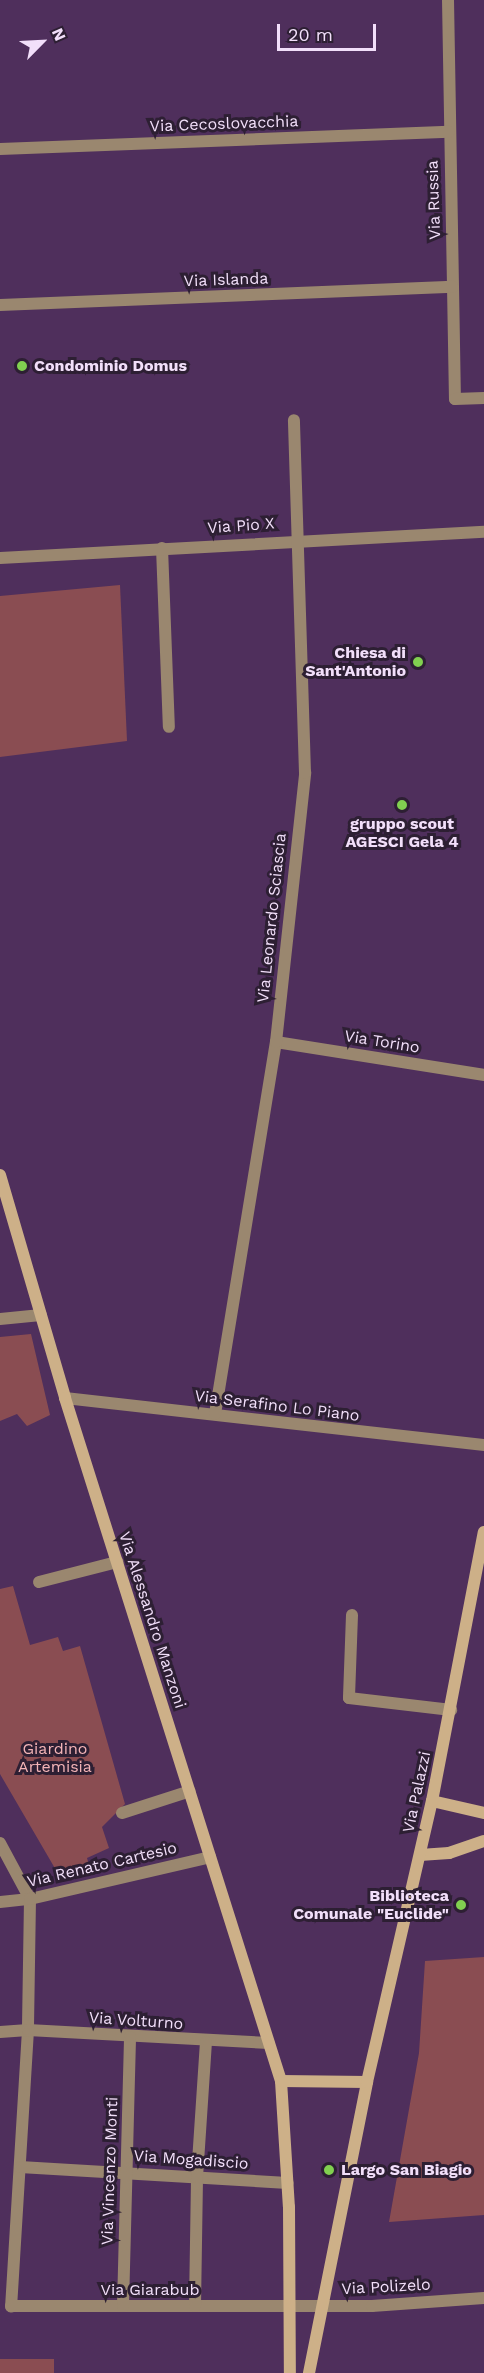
<!DOCTYPE html>
<html>
<head>
<meta charset="utf-8">
<style>
	body { margin:0 }
	#map { position:relative; width:484px; height:2373px; overflow:hidden; background:#4f2f5c; font-family:"Work Sans",sans-serif }
	div>[style] { position:absolute }
	[style*='--x'] { left:calc(var(--x)*1px); top:calc(var(--y)*1px); width:calc(var(--w)*1px); rotate:calc(var(--a)*1deg) }
	.green>* { inset:0; background:#8a4d52; transform-origin:0 0 }
	.street>* { height:12px; margin:-6px; padding:0 6px; transform-origin:6px; border-radius:6px; background:#9a876f }
	.secondary>* { height:12px; margin:-6px; padding:0 6px; transform-origin:6px; border-radius:6px; background:#cdb088 }
	.dots>* { width:16px; height:16px; translate:-50% -50%; box-sizing:border-box; border:3px solid #2d1f33; border-radius:50% }
	span { translate:-50% -50%; white-space:nowrap; text-align:center; line-height:1.15; -webkit-text-stroke:6px #2d1f33; paint-order:stroke }
	.street-label { font-size:16px; color:#f2dffa }
	.poi-label { font-size:16px; color:#f2dffa; font-weight:700 }
	.left { translate:0 -50%; text-align:left }
	.right { translate:-100% -50%; text-align:right }
	.park-label { font-size:16px; color:#f3b4b7 }
	.north { position:absolute; left:12px; top:12px; width:60px; height:60px; -webkit-text-stroke:4px #2d1f33; paint-order:stroke; rotate:66deg; font-size:16px; font-weight:700; line-height:24px; text-align:center; color:#f2dffa }
	.north::after { content:''; display:block; margin:auto; width:21px; height:27px; background:#f2dffa; clip-path:polygon(50% 0,100% 100%,50% 72%,0 100%) }
	.scale { position:absolute; left:277px; top:24px; width:99px; height:27px; box-sizing:border-box; border:3px solid #f2dffa; border-top:0; padding-left:8px; font-size:18px; line-height:21px; white-space:nowrap; color:#f2dffa; -webkit-text-stroke:4px #2d1f33; paint-order:stroke }
</style>
</head>
<body>
<div id="map">
	<div class="green">
		<div style="clip-path:polygon(120px 585px,127px 741px,0 757px,0 596px)"></div>
		<div style="clip-path:polygon(31px 1334px,50px 1415px,27px 1426px,17px 1414px,0 1421px,0 1337px)"></div>
		<div style="clip-path:polygon(13px 1586px,30px 1645px,58px 1637px,63px 1651px,80px 1646px,125px 1804px,102px 1827px,109px 1848px,87px 1858px,90px 1869px,60px 1877px,0 1774px,0 1589px)"></div>
		<div style="clip-path:polygon(484px 1957px,484px 2215px,389px 2222px,419px 2053px,425px 1961px)"></div>
		<div style="left:54px;top:2359px;width:14px;height:54px;rotate:90deg"></div>
	</div>
	<div class="street">
		<div style="--x:448;--y:0;--w:399;--a:89"></div>
		<div style="--x:455;--y:399;--w:29;--a:-2"></div>
		<div style="--x:0;--y:149;--w:449;--a:-2.2"></div>
		<div style="--x:0;--y:305;--w:453;--a:-2.3"></div>
		<div style="--x:162;--y:548;--w:179;--a:87.8"></div>
		<div style="--x:0;--y:558;--w:485;--a:-3.1"></div>
		<div style="--x:276;--y:1042;--w:211;--a:9"></div>
		<div style="--x:0;--y:1319;--w:41;--a:-5.6"></div>
		<div style="--x:65;--y:1398;--w:422;--a:6.4"></div>
		<div style="--x:215;--y:1414;--w:377;--a:-80.7"></div>
		<div style="--x:276;--y:1042;--w:271;--a:-83.8"></div>
		<div style="--x:305;--y:773;--w:353;--a:-91.8"></div>
		<div style="--x:39;--y:1582;--w:81;--a:-14.4"></div>
		<div style="--x:352;--y:1615;--w:83;--a:92.1"></div>
		<div style="--x:349;--y:1698;--w:103;--a:6.7"></div>
		<div style="--x:122;--y:1813;--w:71;--a:-17.9"></div>
		<div style="--x:0;--y:1843;--w:64;--a:61.8"></div>
		<div style="--x:30;--y:1899;--w:131;--a:90.9"></div>
		<div style="--x:28;--y:2030;--w:277;--a:93.5"></div>
		<div style="--x:11;--y:2306;--w:361;--a:0"></div>
		<div style="--x:372;--y:2306;--w:112;--a:-4.1"></div>
		<div style="--x:0;--y:1902;--w:30;--a:-6"></div>
		<div style="--x:30;--y:1899;--w:185;--a:-13.1"></div>
		<div style="--x:0;--y:2032;--w:28;--a:-4"></div>
		<div style="--x:28;--y:2030;--w:241;--a:3.1"></div>
		<div style="--x:20;--y:2167;--w:268;--a:3.4"></div>
		<div style="--x:123;--y:2306;--w:269;--a:-88.5"></div>
		<div style="--x:195;--y:2306;--w:129;--a:-89.1"></div>
		<div style="--x:197;--y:2177;--w:135;--a:-86.2"></div>
	</div>
	<div class="secondary">
		<div style="--x:0;--y:1175;--w:232;--a:73.7"></div>
		<div style="--x:65;--y:1398;--w:716;--a:72.45"></div>
		<div style="--x:281;--y:2081;--w:126;--a:86.4"></div>
		<div style="--x:289;--y:2207;--w:166;--a:89.7"></div>
		<div style="--x:432;--y:1801;--w:53;--a:13"></div>
		<div style="--x:420;--y:1855;--w:29;--a:-4"></div>
		<div style="--x:449;--y:1853;--w:37;--a:-19"></div>
		<div style="--x:281;--y:2081;--w:86;--a:0.7"></div>
		<div style="--x:309;--y:2373;--w:297;--a:-78.7"></div>
		<div style="--x:367;--y:2082;--w:288;--a:-77"></div>
		<div style="--x:432;--y:1801;--w:274;--a:-79.1"></div>
	</div>
	<div class="dots">
		<div style="left:22px;top:366px;background:#81d050"></div>
		<div style="left:418px;top:662px;background:#81d050"></div>
		<div style="left:402px;top:805px;background:#81d050"></div>
		<div style="left:461px;top:1905px;background:#81d050"></div>
		<div style="left:329px;top:2170px;background:#81d050"></div>
	</div>
	<div class="street-label">
		<span style="left:224px;top:124px;rotate:-2deg">Via Cecoslovacchia</span>
		<span style="left:434px;top:200px;rotate:-92deg">Via Russia</span>
		<span style="left:226px;top:280px;rotate:-2deg">Via Islanda</span>
		<span style="left:241px;top:526px;rotate:-4deg">Via Pio X</span>
		<span style="left:272px;top:918px;rotate:-84deg">Via Leonardo Sciascia</span>
		<span style="left:382px;top:1042px;rotate:9deg">Via Torino</span>
		<span style="left:277px;top:1406px;rotate:7deg">Via Serafino Lo Piano</span>
		<span style="left:152px;top:1620px;rotate:72deg">Via Alessandro Manzoni</span>
		<span style="left:417px;top:1792px;rotate:-78deg">Via Palazzi</span>
		<span style="left:102px;top:1865px;rotate:-13deg">Via Renato Cartesio</span>
		<span style="left:136px;top:2021px;rotate:4deg">Via Volturno</span>
		<span style="left:191px;top:2160px;rotate:4deg">Via Mogadiscio</span>
		<span style="left:110px;top:2171px;rotate:-88deg">Via Vincenzo Monti</span>
		<span style="left:386px;top:2287px;rotate:-3deg">Via Polizelo</span>
		<span style="left:150px;top:2290px">Via Giarabub</span>
	</div>
	<div class="poi-label">
		<span class="left" style="left:34px;top:366px">Condominio Domus</span>
		<span class="right" style="left:406px;top:662px">Chiesa di<br>Sant'Antonio</span>
		<span style="left:402px;top:833px">gruppo scout<br>AGESCI Gela 4</span>
		<span class="right" style="left:449px;top:1905px">Biblioteca<br>Comunale "Euclide"</span>
		<span class="left" style="left:341px;top:2170px">Largo San Biagio</span>
	</div>
	<div class="park-label">
		<span style="left:55px;top:1758px">Giardino<br>Artemisia</span>
	</div>
	<div class="north">N</div>
	<div class="scale">20 m</div>
</div>
</body>
</html>
